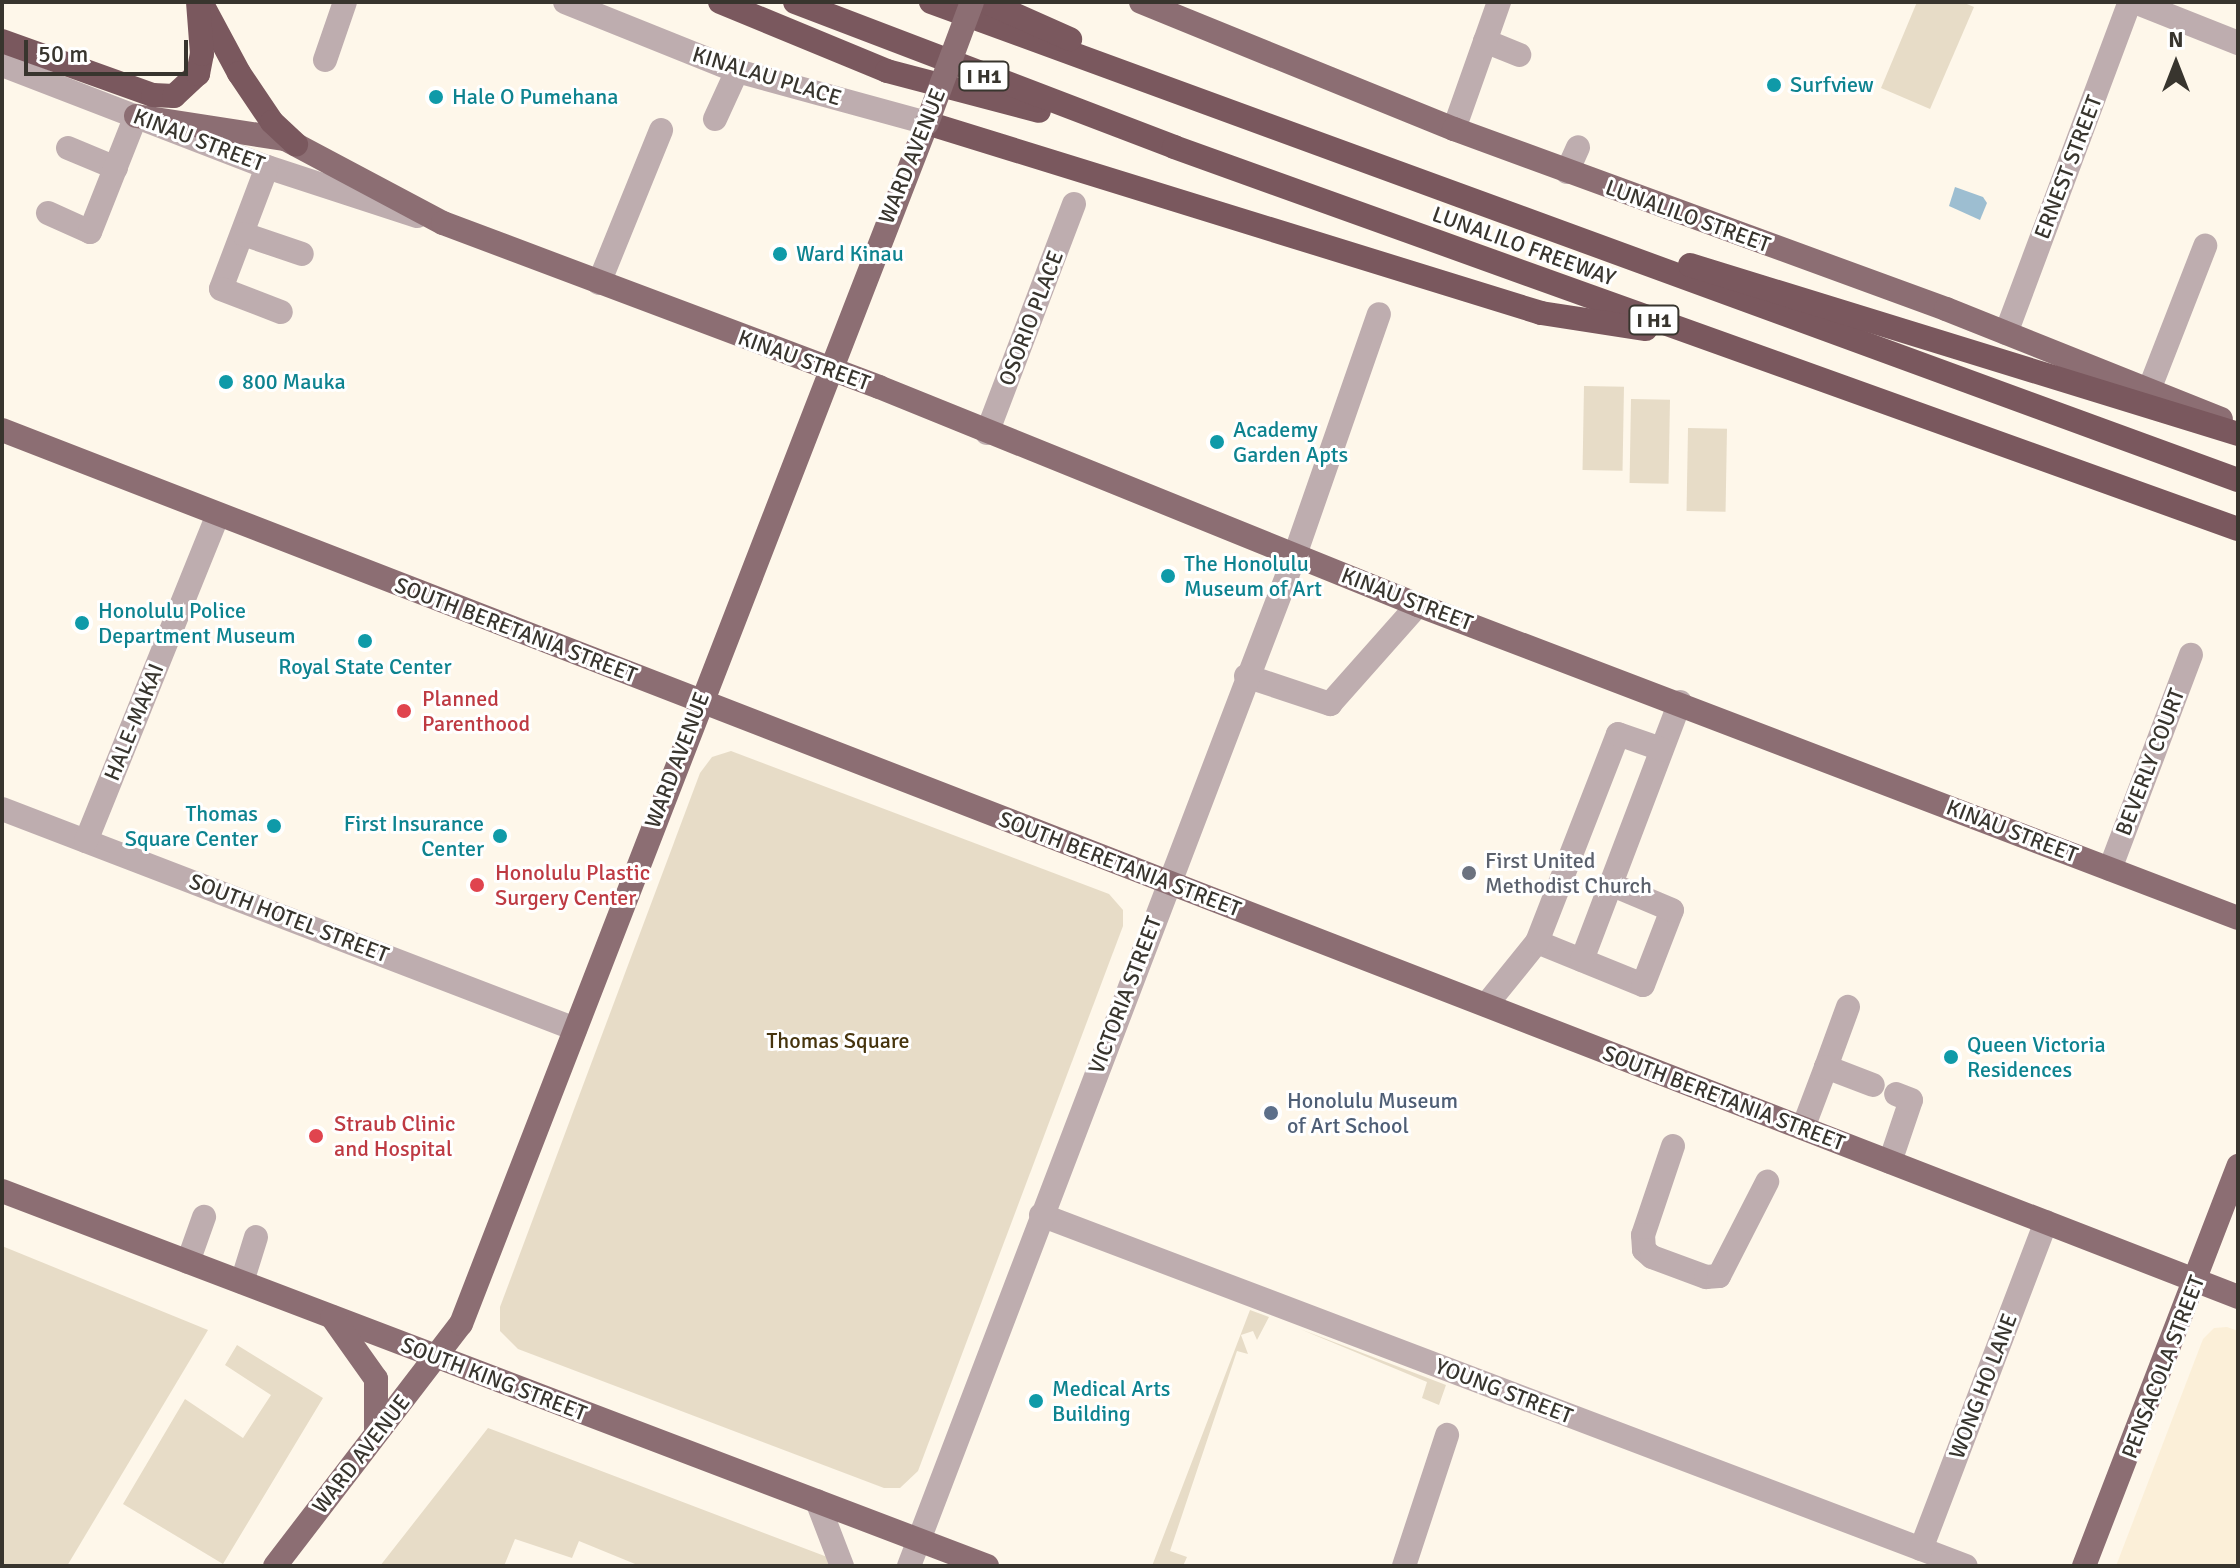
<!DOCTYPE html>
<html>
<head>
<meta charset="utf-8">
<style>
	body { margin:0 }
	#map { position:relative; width:2240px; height:1568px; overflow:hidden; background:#fef7ea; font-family:Signika,sans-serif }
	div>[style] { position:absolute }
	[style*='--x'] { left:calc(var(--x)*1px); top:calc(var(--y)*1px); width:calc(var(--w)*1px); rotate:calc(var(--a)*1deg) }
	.built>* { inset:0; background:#fbefd8 }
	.green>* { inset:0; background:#e7dcc7; transform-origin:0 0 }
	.water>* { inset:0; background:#9dbed1 }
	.minor>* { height:24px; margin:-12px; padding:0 12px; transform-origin:12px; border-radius:12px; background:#beadaf }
	.major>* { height:24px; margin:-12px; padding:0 12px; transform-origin:12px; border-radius:12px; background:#8c6e73 }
	.highway>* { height:24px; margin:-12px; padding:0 12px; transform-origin:12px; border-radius:12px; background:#7a585e }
	.major-bridge>* { height:24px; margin:-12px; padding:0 12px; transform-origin:12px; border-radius:12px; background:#8c6e73 }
	.dots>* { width:22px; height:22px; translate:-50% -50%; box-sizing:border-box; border:4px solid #fff; border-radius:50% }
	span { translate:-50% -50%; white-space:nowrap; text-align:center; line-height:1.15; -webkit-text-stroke:6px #fff; paint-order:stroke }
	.shield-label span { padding:2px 6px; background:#fff; border:2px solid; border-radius:6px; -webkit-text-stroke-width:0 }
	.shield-label { font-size:20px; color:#38352e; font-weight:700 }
	.street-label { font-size:22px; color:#38352e }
	.culture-label { font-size:22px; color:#0d838f }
	.left { translate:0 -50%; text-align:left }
	.right { translate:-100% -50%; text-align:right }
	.health-label { font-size:22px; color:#be3a42 }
	.worship-label { font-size:22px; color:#5b616d }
	.park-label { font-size:22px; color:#46340d }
	.service-label { font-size:22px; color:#4e5e75 }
	.frame { position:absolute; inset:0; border:4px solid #38352e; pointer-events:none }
	.north { position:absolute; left:2136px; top:24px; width:80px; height:80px; -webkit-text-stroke:6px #fff; paint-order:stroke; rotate:0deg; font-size:22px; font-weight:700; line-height:32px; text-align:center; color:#38352e }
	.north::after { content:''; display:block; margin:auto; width:28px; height:36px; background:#38352e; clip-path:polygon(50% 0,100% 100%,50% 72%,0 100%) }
	.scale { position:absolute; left:24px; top:40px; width:164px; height:36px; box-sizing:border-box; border:4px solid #38352e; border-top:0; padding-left:10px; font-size:24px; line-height:28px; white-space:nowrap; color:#38352e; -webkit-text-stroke:6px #fff; paint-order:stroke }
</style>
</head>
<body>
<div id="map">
	<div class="built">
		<div style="clip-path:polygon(2227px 1327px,2238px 1331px,2238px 1566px,2116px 1566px,2203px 1339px,2214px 1328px)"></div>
	</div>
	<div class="green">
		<div style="clip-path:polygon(1917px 2px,1962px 2px,1974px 7px,1930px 109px,1881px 88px)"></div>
		<div style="left:1584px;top:386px;width:40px;height:84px;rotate:1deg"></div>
		<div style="left:1631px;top:399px;width:39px;height:84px;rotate:1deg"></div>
		<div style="left:1688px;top:428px;width:39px;height:83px;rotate:1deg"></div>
		<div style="clip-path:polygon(731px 751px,1109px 894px,1123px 910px,1123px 926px,918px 1471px,900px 1488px,884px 1488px,518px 1349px,500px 1331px,500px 1307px,700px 773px,712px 757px)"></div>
		<div style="clip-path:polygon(2px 1246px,208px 1330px,67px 1566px,2px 1566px)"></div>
		<div style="clip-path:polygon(1250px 1310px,1269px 1317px,1257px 1340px,1253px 1331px,1241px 1335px,1248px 1354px,1237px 1351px,1170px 1551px,1187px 1557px,1183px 1566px,1152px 1566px)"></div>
		<div style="clip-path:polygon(1300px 1329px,1446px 1385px,1439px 1405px,1422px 1398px,1427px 1382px)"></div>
		<div style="clip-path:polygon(237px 1345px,323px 1398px,223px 1564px,123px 1504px,185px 1399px,243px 1438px,271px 1395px,225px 1365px)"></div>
		<div style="clip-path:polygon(488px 1428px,851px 1566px,640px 1566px,579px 1541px,572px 1558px,515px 1539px,504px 1566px,380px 1566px)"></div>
	</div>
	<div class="water">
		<div style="clip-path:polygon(1955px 187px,1983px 197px,1987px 203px,1980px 220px,1949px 206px)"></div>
	</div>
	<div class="minor">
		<div style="--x:565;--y:2;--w:185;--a:21.9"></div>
		<div style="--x:737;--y:71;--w:197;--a:15.3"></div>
		<div style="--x:2135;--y:2;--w:111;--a:21.7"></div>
		<div style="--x:1485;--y:41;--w:37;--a:22"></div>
		<div style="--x:325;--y:60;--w:61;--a:-71"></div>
		<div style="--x:2;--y:65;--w:284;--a:21.1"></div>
		<div style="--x:267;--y:167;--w:158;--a:18.1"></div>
		<div style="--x:715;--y:119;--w:53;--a:-65.4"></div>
		<div style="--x:1454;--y:129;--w:135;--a:-70.5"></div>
		<div style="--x:68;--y:148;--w:52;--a:22.6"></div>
		<div style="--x:267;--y:167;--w:130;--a:110.7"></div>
		<div style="--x:221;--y:289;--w:64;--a:21"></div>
		<div style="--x:1567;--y:172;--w:27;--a:-66"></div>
		<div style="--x:48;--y:213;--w:46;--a:24.3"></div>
		<div style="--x:90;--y:232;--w:125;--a:-68.4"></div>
		<div style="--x:243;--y:234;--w:62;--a:18.7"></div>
		<div style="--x:599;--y:283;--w:165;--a:-67.9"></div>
		<div style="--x:2006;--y:333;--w:353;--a:-69.5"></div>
		<div style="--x:2149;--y:390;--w:155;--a:-68.7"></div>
		<div style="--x:987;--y:433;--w:245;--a:-69.2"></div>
		<div style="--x:1246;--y:676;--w:89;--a:18.4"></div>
		<div style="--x:1330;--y:704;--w:132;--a:-48.4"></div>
		<div style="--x:2;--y:809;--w:614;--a:21"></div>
		<div style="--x:86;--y:841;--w:352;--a:-68"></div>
		<div style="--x:2110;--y:869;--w:229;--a:-69.3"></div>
		<div style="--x:1537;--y:942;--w:114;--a:22.1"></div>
		<div style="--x:1643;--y:985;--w:80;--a:-68.9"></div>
		<div style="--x:1672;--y:910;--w:67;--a:-157.2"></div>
		<div style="--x:1582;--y:960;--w:276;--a:-69.2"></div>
		<div style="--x:1486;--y:1005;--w:81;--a:-51"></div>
		<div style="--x:1537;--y:942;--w:223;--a:-68.7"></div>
		<div style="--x:1618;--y:734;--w:46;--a:19.2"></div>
		<div style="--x:1826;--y:1067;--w:64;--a:-69.9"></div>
		<div style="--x:1803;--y:1128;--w:65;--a:-69.3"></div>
		<div style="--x:1826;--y:1067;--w:50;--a:21"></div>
		<div style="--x:1673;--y:1146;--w:94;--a:108.6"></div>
		<div style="--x:1643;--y:1235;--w:15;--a:86"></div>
		<div style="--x:1644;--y:1250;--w:11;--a:41"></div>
		<div style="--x:1652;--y:1257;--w:58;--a:20.3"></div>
		<div style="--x:1706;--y:1277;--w:13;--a:-4"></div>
		<div style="--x:1719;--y:1276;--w:106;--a:-62.9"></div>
		<div style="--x:1890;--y:1162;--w:65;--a:-71.3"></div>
		<div style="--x:1911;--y:1100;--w:16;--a:-158"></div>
		<div style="--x:1041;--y:1215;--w:989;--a:20.78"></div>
		<div style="--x:188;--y:1262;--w:48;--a:-70.4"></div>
		<div style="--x:242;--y:1282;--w:47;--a:-72.7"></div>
		<div style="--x:817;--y:1501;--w:70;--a:69"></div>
		<div style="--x:1921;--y:1549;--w:350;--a:-69.1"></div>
		<div style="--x:909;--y:1566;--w:1082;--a:-69.1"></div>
		<div style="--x:1295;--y:555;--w:255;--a:-70.8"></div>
		<div style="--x:1404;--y:1566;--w:138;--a:-71.8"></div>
	</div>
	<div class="major">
		<div style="--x:1141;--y:2;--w:338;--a:22.1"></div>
		<div style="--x:1454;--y:129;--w:524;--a:20.1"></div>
		<div style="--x:1946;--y:309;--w:296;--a:21.8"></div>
		<div style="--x:136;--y:116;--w:151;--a:8.8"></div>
		<div style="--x:285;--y:139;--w:179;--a:28"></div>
		<div style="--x:443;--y:223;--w:466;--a:20.6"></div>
		<div style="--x:879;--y:387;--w:581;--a:22.02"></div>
		<div style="--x:1418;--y:605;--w:878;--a:20.89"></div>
		<div style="--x:2;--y:430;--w:2398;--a:21.19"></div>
		<div style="--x:2;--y:1191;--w:1054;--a:20.84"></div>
		<div style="--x:332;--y:1317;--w:76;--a:54.6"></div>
		<div style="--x:376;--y:1379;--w:53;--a:90"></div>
		<div style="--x:275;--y:1566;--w:305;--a:-52.5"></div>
		<div style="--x:461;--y:1324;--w:1288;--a:-68.79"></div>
		<div style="--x:2084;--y:1566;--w:429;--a:-68.9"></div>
	</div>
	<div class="highway">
		<div style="--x:720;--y:2;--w:181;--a:22.4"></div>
		<div style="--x:887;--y:71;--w:157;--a:14.7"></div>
		<div style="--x:795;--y:2;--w:406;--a:20.9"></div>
		<div style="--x:1174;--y:147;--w:1130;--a:19.75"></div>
		<div style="--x:931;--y:2;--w:1392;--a:20.09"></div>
		<div style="--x:986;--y:2;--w:92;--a:23.8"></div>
		<div style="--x:202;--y:4;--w:78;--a:61.8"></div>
		<div style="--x:239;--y:73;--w:59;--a:56"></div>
		<div style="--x:272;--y:122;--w:33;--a:43"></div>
		<div style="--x:2;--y:41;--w:160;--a:19.7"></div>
		<div style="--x:153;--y:95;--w:21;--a:3"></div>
		<div style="--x:174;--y:96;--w:33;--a:-43"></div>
		<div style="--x:198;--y:74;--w:20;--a:-79"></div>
		<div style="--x:202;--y:54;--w:52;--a:-94.4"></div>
		<div style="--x:927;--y:123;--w:643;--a:17.19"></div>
		<div style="--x:1541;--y:313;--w:106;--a:8.7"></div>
		<div style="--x:1690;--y:265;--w:573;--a:17.14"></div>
	</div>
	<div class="major-bridge">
		<div style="--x:927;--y:123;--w:129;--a:-69.6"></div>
	</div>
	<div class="dots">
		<div style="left:1774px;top:85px;background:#0f9aa8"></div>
		<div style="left:436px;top:97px;background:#0f9aa8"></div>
		<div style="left:780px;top:254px;background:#0f9aa8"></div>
		<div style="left:226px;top:382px;background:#0f9aa8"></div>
		<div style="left:1217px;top:442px;background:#0f9aa8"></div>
		<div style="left:1168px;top:576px;background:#0f9aa8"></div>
		<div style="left:82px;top:623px;background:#0f9aa8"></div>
		<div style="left:365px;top:641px;background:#0f9aa8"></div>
		<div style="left:404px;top:711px;background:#e0444e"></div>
		<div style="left:274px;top:826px;background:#0f9aa8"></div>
		<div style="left:500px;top:836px;background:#0f9aa8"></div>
		<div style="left:1469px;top:873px;background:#6b7280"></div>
		<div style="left:477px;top:885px;background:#e0444e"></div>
		<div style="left:1951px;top:1057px;background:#0f9aa8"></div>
		<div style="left:1271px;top:1113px;background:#5c6f8a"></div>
		<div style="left:316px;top:1136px;background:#e0444e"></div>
		<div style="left:1036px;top:1401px;background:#0f9aa8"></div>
	</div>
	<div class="shield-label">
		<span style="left:984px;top:76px">I H1</span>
		<span style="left:1654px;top:320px">I H1</span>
	</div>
	<div class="street-label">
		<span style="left:767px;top:76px;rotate:17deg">KINALAU PLACE</span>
		<span style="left:199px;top:140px;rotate:21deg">KINAU STREET</span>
		<span style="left:912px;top:156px;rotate:-68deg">WARD AVENUE</span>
		<span style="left:2068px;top:167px;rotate:-69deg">ERNEST STREET</span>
		<span style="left:1688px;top:216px;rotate:20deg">LUNALILO STREET</span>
		<span style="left:1524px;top:246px;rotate:20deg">LUNALILO FREEWAY</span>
		<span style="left:1031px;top:318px;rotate:-69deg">OSORIO PLACE</span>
		<span style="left:804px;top:360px;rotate:20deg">KINAU STREET</span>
		<span style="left:1407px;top:599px;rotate:21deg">KINAU STREET</span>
		<span style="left:516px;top:630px;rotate:21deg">SOUTH BERETANIA STREET</span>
		<span style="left:134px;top:722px;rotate:-68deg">HALE-MAKAI</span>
		<span style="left:677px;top:760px;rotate:-69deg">WARD AVENUE</span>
		<span style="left:2150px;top:762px;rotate:-69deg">BEVERLY COURT</span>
		<span style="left:2012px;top:831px;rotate:21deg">KINAU STREET</span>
		<span style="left:1120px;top:864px;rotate:21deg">SOUTH BERETANIA STREET</span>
		<span style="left:289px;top:918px;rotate:21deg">SOUTH HOTEL STREET</span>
		<span style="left:1125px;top:995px;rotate:-69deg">VICTORIA STREET</span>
		<span style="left:1724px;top:1098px;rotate:21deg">SOUTH BERETANIA STREET</span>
		<span style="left:2163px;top:1367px;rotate:-69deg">PENSACOLA STREET</span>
		<span style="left:494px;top:1379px;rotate:21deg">SOUTH KING STREET</span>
		<span style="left:1983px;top:1386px;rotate:-69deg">WONG HO LANE</span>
		<span style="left:1504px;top:1391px;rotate:21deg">YOUNG STREET</span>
		<span style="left:361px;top:1454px;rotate:-52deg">WARD AVENUE</span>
	</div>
	<div class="culture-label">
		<span class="left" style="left:1790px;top:85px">Surfview</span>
		<span class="left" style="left:452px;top:97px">Hale O Pumehana</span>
		<span class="left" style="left:796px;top:254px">Ward Kinau</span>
		<span class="left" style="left:242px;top:382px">800 Mauka</span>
		<span class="left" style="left:1233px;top:442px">Academy<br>Garden Apts</span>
		<span class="left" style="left:1184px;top:576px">The Honolulu<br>Museum of Art</span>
		<span class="left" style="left:98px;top:623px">Honolulu Police<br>Department Museum</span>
		<span style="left:365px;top:667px">Royal State Center</span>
		<span class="right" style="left:258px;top:826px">Thomas<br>Square Center</span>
		<span class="right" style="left:484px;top:836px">First Insurance<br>Center</span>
		<span class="left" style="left:1967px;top:1057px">Queen Victoria<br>Residences</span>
		<span class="left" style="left:1052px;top:1401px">Medical Arts<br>Building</span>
	</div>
	<div class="health-label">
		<span class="left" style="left:422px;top:711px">Planned<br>Parenthood</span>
		<span class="left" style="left:495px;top:885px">Honolulu Plastic<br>Surgery Center</span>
		<span class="left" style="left:334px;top:1136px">Straub Clinic<br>and Hospital</span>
	</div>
	<div class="worship-label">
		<span class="left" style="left:1485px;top:873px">First United<br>Methodist Church</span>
	</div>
	<div class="park-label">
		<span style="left:838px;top:1041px">Thomas Square</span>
	</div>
	<div class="service-label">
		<span class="left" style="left:1287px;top:1113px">Honolulu Museum<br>of Art School</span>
	</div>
	<div class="frame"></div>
	<div class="north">N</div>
	<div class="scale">50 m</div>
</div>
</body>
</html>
